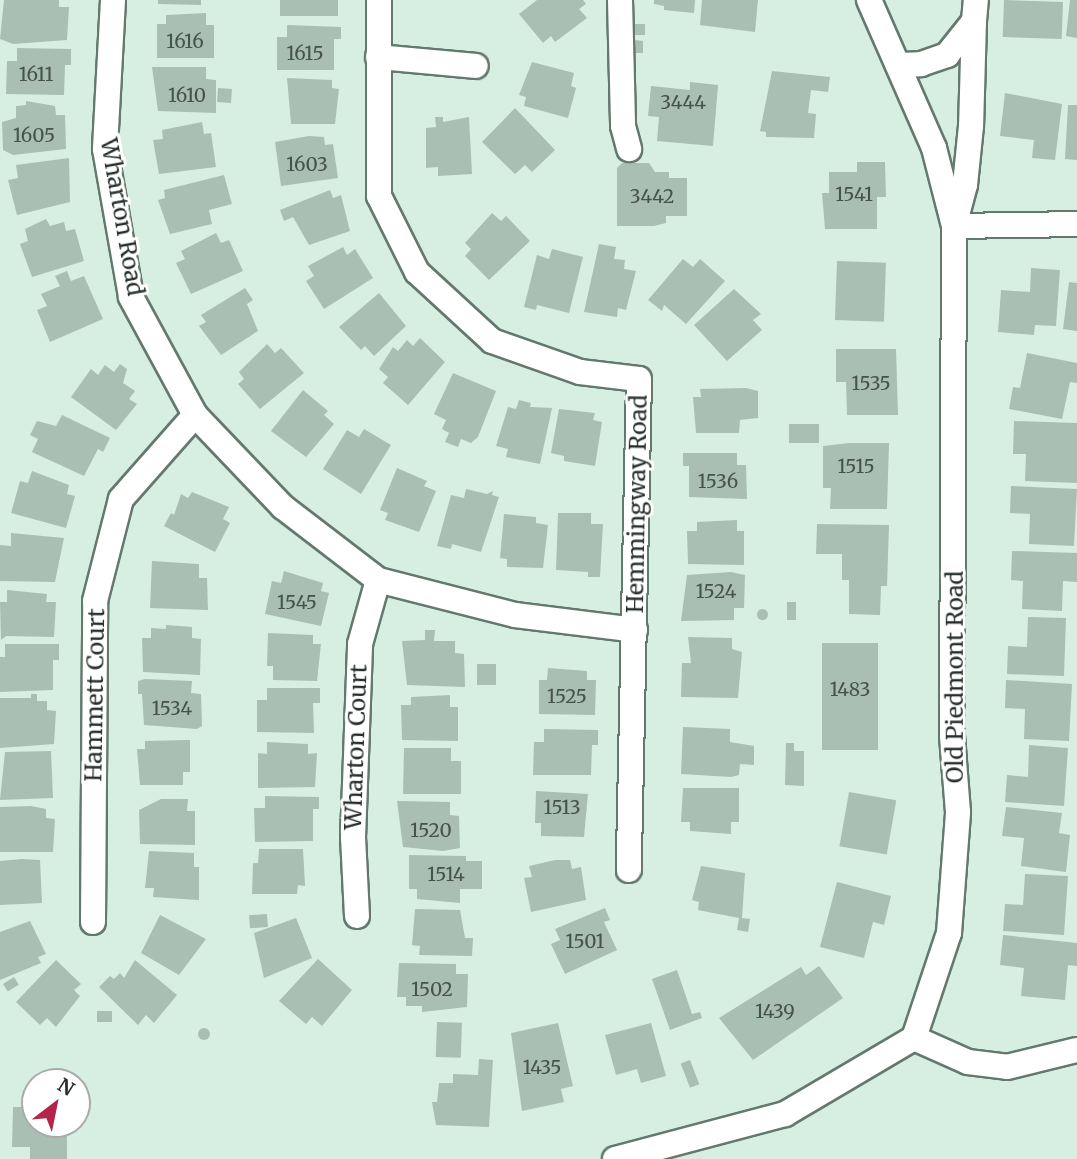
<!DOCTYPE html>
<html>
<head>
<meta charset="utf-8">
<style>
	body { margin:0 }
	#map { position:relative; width:1077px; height:1159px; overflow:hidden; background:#d7eee2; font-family:Merriweather,serif }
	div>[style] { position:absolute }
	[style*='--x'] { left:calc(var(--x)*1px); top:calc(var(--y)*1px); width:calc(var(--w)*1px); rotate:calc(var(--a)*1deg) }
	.building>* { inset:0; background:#a9bfb4; transform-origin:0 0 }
	.round { border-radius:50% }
	.roads { filter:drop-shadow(2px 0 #64796e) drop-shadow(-2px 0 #64796e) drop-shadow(0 2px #64796e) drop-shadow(0 -2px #64796e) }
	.minor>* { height:24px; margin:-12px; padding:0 12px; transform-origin:12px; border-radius:12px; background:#fff }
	span { translate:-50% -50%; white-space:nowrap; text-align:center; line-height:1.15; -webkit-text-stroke:6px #fff; paint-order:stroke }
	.number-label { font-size:19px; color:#47524c }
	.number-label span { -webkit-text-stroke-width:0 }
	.street-label { font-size:23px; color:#262e2a }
	.north { position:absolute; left:21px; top:1068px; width:70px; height:70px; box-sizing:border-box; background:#fff; border:2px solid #a8abaa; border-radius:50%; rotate:32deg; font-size:19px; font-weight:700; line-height:28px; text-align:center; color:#262e2a }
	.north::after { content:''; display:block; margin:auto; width:24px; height:32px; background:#b5244a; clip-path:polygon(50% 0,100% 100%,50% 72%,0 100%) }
</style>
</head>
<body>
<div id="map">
	<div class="building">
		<div style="clip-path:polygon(4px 0,59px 0,59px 7px,69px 7px,67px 40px,13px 44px,0 39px)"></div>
		<div style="clip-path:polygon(158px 0,201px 0,201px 5px,158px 4px)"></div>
		<div style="left:280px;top:0;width:58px;height:16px"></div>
		<div style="clip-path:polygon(537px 0,583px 0,586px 4px,579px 9px,587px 18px,555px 42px,551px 36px,543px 43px,519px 14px)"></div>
		<div style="clip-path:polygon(654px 0,695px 0,694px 13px,664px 10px,664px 6px,654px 4px)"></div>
		<div style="clip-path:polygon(702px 0,758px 0,755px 32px,700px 25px)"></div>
		<div style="left:1004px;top:0;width:59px;height:37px;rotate:2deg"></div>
		<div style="clip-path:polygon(1070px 0,1077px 0,1077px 38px,1066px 36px)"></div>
		<div style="clip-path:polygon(206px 13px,206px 25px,214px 25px,214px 58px,157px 58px,157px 24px,166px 24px,166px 15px)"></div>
		<div style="left:634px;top:24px;width:11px;height:11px"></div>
		<div style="clip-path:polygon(287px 25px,341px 27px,341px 39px,334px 39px,334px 70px,277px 70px,277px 37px,287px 37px)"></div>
		<div style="clip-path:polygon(635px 40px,643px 41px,643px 53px,634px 53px)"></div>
		<div style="clip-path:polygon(17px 48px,71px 49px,71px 65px,65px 65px,64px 95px,6px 94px,7px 61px,17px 61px)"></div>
		<div style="clip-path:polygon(532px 62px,574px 73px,571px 86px,576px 88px,568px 118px,524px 106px,526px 97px,519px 95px)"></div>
		<div style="clip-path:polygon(152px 67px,206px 67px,206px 79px,216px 80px,216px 113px,158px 111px)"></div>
		<div style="clip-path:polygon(772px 71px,830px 77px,828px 92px,811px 90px,808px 113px,816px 114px,814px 138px,766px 137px,766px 132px,760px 131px)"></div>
		<div style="clip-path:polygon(287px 78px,332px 80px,332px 88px,339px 89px,335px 124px,291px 124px)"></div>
		<div style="clip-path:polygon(690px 82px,718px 85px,713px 146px,657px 141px,659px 117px,648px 116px,651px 86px,690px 90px)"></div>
		<div style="left:218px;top:88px;width:14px;height:14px;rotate:4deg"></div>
		<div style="clip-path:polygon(1005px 93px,1062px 104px,1055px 160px,1032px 158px,1034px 140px,1000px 136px)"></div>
		<div style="clip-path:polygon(26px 101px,55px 106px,56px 115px,65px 115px,66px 149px,13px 155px,3px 150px,2px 122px,16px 118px,16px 106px,26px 105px)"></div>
		<div style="clip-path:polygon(1068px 105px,1077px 105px,1077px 160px,1065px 159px)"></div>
		<div style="clip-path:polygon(515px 108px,555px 150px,532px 172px,525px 165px,515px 174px,482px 142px)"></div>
		<div style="clip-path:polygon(435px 117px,443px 117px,443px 122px,469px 117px,472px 174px,438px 176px,438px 167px,426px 168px,426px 128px,436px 127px)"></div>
		<div style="clip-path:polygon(202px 122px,204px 134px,211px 133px,216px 167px,159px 174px,153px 140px,163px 139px,162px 130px)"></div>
		<div style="clip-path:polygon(309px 136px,324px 137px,325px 145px,333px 144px,338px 178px,281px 186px,275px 142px)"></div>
		<div style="clip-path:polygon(69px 158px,70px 202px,17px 215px,8px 180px,18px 178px,16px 165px)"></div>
		<div style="clip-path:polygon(857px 162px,885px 162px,886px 197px,877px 197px,877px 229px,825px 229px,822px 193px,829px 193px,829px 172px,857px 172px)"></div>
		<div style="clip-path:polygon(622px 163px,649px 163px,655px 172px,669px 172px,669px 178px,687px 178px,687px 216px,666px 216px,666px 223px,654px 226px,617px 226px,617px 168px)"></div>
		<div style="clip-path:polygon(224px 175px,232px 204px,209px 210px,212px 224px,170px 234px,158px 200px,165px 198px,164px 190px)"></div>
		<div style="clip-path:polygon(330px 190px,333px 198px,341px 195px,350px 231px,309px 245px,293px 217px,284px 221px,280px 210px)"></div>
		<div style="clip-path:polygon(492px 213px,501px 221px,506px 216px,530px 241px,489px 280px,465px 256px,471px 249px,465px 243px)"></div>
		<div style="clip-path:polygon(46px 219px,50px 226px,64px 222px,66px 231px,75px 229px,84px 261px,32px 277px,20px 244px,28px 241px,25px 229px)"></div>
		<div style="clip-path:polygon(216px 233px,221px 243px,229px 240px,243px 271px,191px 294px,176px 263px,185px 259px,181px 251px)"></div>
		<div style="clip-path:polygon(599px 244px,616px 247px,614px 259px,625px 260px,624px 269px,636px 271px,626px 310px,618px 308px,617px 317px,584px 312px)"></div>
		<div style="clip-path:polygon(343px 247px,347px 255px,355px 249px,373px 278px,324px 309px,306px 281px,314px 276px,308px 266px)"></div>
		<div style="clip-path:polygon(552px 249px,583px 257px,569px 313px,537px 305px,536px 310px,524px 307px,537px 255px,549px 259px)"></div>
		<div style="clip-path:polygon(683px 259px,693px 267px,700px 259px,725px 281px,686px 324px,664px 305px,662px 311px,648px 300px)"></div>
		<div style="left:837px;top:261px;width:49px;height:59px;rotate:2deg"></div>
		<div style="clip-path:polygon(1031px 268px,1060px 270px,1056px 326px,1035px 325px,1034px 335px,998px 332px,1001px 290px,1030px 292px)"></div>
		<div style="clip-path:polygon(67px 271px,71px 281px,84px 276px,103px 319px,50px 342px,37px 310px,47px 306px,41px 294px,60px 286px,55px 276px)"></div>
		<div style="clip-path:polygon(1069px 282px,1077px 283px,1077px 331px,1063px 329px)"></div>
		<div style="clip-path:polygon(245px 288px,253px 300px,247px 304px,258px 331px,221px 355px,199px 326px,206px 322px,201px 315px)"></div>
		<div style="clip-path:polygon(734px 289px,761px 314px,753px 320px,762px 330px,727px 361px,694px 325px)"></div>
		<div style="clip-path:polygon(379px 293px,406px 326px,374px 356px,365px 346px,361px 350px,339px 327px)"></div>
		<div style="clip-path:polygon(420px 338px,445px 362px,408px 405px,383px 383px,388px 377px,379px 369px,393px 347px,398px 351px,407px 340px,413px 346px)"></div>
		<div style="clip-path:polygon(267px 344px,275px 353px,281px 348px,304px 373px,260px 409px,238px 384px,244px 379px,239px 372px)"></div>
		<div style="clip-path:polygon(836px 349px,896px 349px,898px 415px,847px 415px,846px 382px,836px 382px)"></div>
		<div style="clip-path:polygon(1027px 353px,1077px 363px,1077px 383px,1070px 382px,1062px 419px,1009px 409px,1013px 387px,1020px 388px)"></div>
		<div style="clip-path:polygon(120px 364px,127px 369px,123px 383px,135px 391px,129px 399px,137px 404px,116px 430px,71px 397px,91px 369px,98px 375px,105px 365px,114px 372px)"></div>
		<div style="clip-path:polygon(453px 373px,496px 391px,478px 437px,471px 443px,461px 439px,458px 447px,445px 442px,449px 433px,442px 429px,446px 420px,434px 414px)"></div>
		<div style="clip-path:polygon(746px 388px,758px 391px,758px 418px,740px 420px,739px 433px,696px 433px,693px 397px,701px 397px,700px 389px)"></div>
		<div style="clip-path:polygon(303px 390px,328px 411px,324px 415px,334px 424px,306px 457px,271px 431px)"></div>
		<div style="clip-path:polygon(519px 400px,531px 403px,530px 407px,552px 408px,540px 464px,506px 457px,508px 449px,496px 446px,508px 407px,516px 409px)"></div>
		<div style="clip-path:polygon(559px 409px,595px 413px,593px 420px,602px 422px,595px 466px,564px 461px,564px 456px,551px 453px)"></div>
		<div style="clip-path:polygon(62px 415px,110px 438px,103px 452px,98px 449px,84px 476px,32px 452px,38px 439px,30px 435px,37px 421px,56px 426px)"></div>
		<div style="clip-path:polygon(1014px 421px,1077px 423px,1077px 483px,1025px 481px,1026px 454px,1013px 454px)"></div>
		<div style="left:819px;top:424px;width:19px;height:30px;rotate:90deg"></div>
		<div style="clip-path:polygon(364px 429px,391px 445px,361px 494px,323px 469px,347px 430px,359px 437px)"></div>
		<div style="clip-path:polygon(849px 443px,889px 443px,887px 509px,830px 509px,831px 488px,823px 488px,823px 446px)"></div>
		<div style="clip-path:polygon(683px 453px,737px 453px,737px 465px,746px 465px,747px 499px,689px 497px,689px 466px,683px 466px)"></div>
		<div style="clip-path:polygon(397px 468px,427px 481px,424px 486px,436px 491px,419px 532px,385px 520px,388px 513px,380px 510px)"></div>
		<div style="clip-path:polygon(32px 471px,69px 485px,67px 494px,75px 496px,66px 528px,11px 513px,20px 481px,28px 483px)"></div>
		<div style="clip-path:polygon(1011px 486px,1077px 489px,1074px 546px,1029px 544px,1030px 514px,1010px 513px)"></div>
		<div style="clip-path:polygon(466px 489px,487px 494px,493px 491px,492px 495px,499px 497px,481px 552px,452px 544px,451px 549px,437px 546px,451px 495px,464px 498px)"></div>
		<div style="clip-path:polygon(192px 492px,229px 507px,223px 519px,230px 523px,215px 552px,164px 526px,171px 513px,174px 515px,181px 494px,188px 498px)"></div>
		<div style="clip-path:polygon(558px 513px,591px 513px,591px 524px,603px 524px,600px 577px,588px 577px,588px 572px,556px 570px)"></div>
		<div style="clip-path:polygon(504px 514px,536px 517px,536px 523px,548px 525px,543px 568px,507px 567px,507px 559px,500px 558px)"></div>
		<div style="clip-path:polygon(737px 520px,737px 531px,744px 531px,744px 565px,688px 564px,687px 531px,697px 531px,697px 522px)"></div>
		<div style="clip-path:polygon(817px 524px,889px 525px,887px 586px,881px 586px,880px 615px,849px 614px,849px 580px,842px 580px,842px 554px,816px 554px)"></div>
		<div style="clip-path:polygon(11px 533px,64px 538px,55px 582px,0 581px,0 545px,11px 546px)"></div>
		<div style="clip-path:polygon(1012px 551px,1077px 553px,1077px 582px,1063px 581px,1062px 611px,1022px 609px,1023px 581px,1011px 580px)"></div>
		<div style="clip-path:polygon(152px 561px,199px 564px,199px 578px,207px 578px,208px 610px,150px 608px)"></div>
		<div style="clip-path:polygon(284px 571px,323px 583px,321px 591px,329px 593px,321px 626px,265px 614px,272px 581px,281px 583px)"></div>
		<div style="clip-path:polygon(731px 572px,745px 575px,744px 608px,734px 608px,734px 620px,681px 621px,687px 575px)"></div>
		<div style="clip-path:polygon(7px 590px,47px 594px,46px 602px,56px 602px,54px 637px,6px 636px,1px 640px,0 602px,7px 602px)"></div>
		<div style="left:787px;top:602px;width:9px;height:18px"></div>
		<div class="round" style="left:756.5px;top:608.5px;width:11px;height:11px"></div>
		<div style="clip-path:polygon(1028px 617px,1066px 618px,1064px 676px,1007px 674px,1008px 646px,1027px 647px)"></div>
		<div style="clip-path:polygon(166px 625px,192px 627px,192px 638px,201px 639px,200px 675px,143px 672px,142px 638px,151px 638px,151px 628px,166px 629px)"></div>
		<div style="clip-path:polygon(425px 630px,435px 630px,434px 641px,455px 641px,455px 653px,464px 654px,465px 687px,407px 685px,402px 641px,425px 640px)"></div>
		<div style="clip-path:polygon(268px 633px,313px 635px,313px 644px,321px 644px,317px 681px,273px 680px,273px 666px,267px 666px)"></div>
		<div style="clip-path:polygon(688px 637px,732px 638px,732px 649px,742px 652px,738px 698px,681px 697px,682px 663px,691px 663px)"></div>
		<div style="left:822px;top:643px;width:56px;height:107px"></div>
		<div style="clip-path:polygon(5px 644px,59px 644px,59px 660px,53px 660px,53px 690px,0 692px,0 657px,5px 657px)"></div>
		<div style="left:477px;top:664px;width:19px;height:21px"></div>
		<div style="clip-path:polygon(548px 668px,587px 671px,587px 680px,596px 680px,595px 715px,539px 714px,539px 680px,547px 680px)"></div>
		<div style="clip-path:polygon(145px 679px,192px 681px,191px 693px,201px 694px,202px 726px,197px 729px,144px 725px,142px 694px,138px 694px,138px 681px)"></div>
		<div style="clip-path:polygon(1006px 680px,1072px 684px,1069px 741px,1024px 739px,1025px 709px,1005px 708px)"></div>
		<div style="clip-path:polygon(267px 688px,320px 688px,320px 703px,313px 703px,314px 733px,257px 732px,257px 700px,267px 700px)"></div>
		<div style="clip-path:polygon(31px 694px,37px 694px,37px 701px,47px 701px,47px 710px,56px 711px,54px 744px,0 748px,0 698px,31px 698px)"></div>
		<div style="clip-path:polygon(450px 695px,450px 707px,458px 707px,458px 741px,402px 740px,401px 705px,411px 705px,411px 697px)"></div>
		<div style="clip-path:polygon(683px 727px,730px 729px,730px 742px,754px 746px,754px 765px,740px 764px,739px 775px,731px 777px,681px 774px)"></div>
		<div style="clip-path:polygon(544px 729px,598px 730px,598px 745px,592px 745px,591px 775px,533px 775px,534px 742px,544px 742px)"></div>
		<div style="clip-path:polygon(190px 740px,190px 772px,183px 772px,183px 785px,140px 785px,137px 749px,145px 749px,145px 741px)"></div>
		<div style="clip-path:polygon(267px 742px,308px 744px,308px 754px,317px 753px,315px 787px,258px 788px,258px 753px,267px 754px)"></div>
		<div style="clip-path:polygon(786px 743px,794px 743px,794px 751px,804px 751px,804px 786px,785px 785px)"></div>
		<div style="clip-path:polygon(1029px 745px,1068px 748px,1064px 806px,1005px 802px,1007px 775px,1028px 777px)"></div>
		<div style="clip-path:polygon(404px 748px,451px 748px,451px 761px,461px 761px,461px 794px,403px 794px)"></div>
		<div style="clip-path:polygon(51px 751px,53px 798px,0 800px,5px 752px)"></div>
		<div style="clip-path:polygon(683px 788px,739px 788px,739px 822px,731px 822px,731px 834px,690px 831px,690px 822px,681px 822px)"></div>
		<div style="clip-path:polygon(536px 791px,588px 794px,584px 837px,541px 836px,541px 823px,535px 823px)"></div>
		<div style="left:849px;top:792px;width:48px;height:55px;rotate:10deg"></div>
		<div style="clip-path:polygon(265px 796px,319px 797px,319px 809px,313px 809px,313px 841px,255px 842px,254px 808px,265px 808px)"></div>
		<div style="clip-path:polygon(161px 799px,188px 799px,187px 811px,195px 811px,195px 845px,140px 844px,139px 810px)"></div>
		<div style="clip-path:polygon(397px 801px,450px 802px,450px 815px,459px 816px,460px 848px,443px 851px,403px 847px)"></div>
		<div style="clip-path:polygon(31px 806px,46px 809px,46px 818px,55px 819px,53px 852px,0 852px,0 807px)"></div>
		<div style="clip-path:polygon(1006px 807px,1062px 813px,1059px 833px,1070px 835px,1066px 872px,1021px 866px,1024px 838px,1002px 836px)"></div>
		<div style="clip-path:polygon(259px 849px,303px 849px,305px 886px,298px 885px,297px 894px,252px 894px,253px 863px,258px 863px)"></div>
		<div style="clip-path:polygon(149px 851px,194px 853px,194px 867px,199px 867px,199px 900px,153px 897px,154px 888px,145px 888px)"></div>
		<div style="clip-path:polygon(409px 855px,466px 856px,466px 861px,482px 861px,482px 889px,460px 889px,460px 903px,417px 899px,417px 889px,409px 889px)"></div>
		<div style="clip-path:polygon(22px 859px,40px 860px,42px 903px,0 905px,0 861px)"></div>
		<div style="clip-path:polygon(555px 860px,570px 860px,572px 869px,581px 867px,586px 900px,531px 912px,524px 878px,532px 877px,529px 866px)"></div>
		<div style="clip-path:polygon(701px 866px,745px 873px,742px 918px,750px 919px,748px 932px,737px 930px,739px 918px,698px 910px,699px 902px,692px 900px)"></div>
		<div style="clip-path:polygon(1025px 874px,1068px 876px,1064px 935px,1003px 931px,1005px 904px,1023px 905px)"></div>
		<div style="clip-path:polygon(837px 882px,891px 896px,884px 925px,873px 922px,864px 958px,820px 947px)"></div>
		<div style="clip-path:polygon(605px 908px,610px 920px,604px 922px,617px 950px,565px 974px,551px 944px,560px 940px,555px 929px)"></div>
		<div style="clip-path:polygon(415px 909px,460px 910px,465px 938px,473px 938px,472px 956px,419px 955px,420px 946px,412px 945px)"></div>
		<div style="left:267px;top:914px;width:13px;height:18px;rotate:86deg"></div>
		<div style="clip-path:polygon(160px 915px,206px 939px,179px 975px,141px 953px)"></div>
		<div style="clip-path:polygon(296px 918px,312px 958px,264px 978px,254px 933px)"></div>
		<div style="clip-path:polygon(30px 921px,46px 954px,38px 957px,41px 963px,0 980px,0 932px)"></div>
		<div style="clip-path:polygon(1003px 935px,1077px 943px,1077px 966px,1068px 965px,1065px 1000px,1021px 996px,1024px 968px,1000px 965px)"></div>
		<div style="clip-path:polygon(318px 959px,352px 990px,322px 1026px,312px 1017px,306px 1024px,279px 1001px)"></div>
		<div style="clip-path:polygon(56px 960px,81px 984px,74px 990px,80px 996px,56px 1027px,47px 1018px,40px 1025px,16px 1002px)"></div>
		<div style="clip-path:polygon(135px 960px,177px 995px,154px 1023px,146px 1015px,138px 1025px,99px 987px,110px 976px,114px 979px,120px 973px,124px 978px)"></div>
		<div style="clip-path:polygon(399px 963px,456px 964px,456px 974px,468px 974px,467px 1007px,422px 1012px,422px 1006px,406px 1006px,406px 997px,397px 997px)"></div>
		<div style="clip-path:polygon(819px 966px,843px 998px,753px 1060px,719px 1018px,801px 967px,806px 975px)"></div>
		<div style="clip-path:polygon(677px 970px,692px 1014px,700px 1012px,702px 1018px,670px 1030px,652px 979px)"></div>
		<div style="left:14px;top:977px;width:9px;height:13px;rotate:58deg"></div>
		<div style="left:97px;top:1011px;width:15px;height:11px"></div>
		<div style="left:437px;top:1022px;width:25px;height:35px;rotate:2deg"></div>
		<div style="clip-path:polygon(558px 1023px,573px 1086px,561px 1089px,564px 1102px,522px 1111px,511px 1033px)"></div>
		<div style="clip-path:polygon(651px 1023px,666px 1076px,641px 1083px,637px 1069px,616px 1075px,605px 1035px)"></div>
		<div class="round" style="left:198px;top:1028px;width:12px;height:12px"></div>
		<div style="clip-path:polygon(479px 1059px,493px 1060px,489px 1127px,436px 1125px,432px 1102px,437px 1102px,439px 1083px,453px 1083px,453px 1074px,478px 1075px)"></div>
		<div style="left:690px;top:1060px;width:26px;height:10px;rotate:69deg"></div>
		<div style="clip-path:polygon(13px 1107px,35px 1107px,35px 1124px,67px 1124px,67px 1159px,30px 1159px,30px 1147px,12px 1147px)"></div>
	</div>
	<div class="roads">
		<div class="minor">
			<div style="--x:113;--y:0;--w:149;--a:93.1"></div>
			<div style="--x:105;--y:149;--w:150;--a:80"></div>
			<div style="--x:131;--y:297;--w:134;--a:61.5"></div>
			<div style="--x:195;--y:415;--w:127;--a:46.3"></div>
			<div style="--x:283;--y:507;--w:120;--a:37.5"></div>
			<div style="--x:378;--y:580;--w:141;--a:14.3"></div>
			<div style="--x:515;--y:615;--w:121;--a:7.1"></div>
			<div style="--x:379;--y:0;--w:196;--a:90"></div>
			<div style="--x:379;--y:196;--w:85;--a:63.4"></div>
			<div style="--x:417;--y:272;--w:102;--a:42.6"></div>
			<div style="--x:492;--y:341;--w:93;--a:19.4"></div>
			<div style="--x:580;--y:372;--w:59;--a:6.8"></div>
			<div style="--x:639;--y:379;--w:491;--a:91.2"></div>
			<div style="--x:620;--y:0;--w:126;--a:88.6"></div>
			<div style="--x:623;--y:126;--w:24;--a:75"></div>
			<div style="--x:974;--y:21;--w:105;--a:91.6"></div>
			<div style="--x:971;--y:126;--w:59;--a:95.8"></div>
			<div style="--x:965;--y:185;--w:42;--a:105"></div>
			<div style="--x:954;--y:226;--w:123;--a:-0.9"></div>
			<div style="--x:378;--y:57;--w:98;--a:5.2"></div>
			<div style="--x:898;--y:65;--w:23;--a:-2"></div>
			<div style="--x:921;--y:64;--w:28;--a:-19"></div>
			<div style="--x:947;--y:55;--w:43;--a:-51.5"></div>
			<div style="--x:974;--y:21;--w:21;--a:-85"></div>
			<div style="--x:357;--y:916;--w:78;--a:-92.9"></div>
			<div style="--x:353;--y:838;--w:194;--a:-87.9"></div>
			<div style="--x:360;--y:644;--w:66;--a:-74.3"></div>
			<div style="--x:93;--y:922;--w:321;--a:-89.6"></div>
			<div style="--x:95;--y:601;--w:105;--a:-75.7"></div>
			<div style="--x:121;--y:499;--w:112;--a:-48.6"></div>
			<div style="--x:914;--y:1038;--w:59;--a:24"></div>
			<div style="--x:968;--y:1062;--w:39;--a:7"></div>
			<div style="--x:1007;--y:1067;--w:72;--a:-13.7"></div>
			<div style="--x:615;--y:1159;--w:176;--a:-14.8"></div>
			<div style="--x:785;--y:1114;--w:150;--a:-30.5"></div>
			<div style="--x:914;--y:1038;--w:111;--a:-71.6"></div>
			<div style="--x:949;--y:933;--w:121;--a:-85.7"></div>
			<div style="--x:958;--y:812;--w:76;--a:-94.5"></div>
			<div style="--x:952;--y:736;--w:510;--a:-89.78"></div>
			<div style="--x:954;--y:226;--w:81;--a:-104.4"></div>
			<div style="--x:934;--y:148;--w:162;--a:-113.7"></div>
		</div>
	</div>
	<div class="number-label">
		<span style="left:185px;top:42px">1616</span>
		<span style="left:305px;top:54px">1615</span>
		<span style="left:36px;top:75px">1611</span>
		<span style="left:187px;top:96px">1610</span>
		<span style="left:683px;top:103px">3444</span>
		<span style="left:34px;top:136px">1605</span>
		<span style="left:307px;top:165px">1603</span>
		<span style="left:854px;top:195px">1541</span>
		<span style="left:652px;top:197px">3442</span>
		<span style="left:871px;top:384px">1535</span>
		<span style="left:856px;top:467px">1515</span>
		<span style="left:718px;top:482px">1536</span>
		<span style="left:716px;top:592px">1524</span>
		<span style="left:297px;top:603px">1545</span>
		<span style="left:850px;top:690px">1483</span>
		<span style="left:567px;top:697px">1525</span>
		<span style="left:172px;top:709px">1534</span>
		<span style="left:562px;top:808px">1513</span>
		<span style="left:431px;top:831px">1520</span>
		<span style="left:446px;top:875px">1514</span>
		<span style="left:585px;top:942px">1501</span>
		<span style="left:432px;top:990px">1502</span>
		<span style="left:775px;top:1012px">1439</span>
		<span style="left:542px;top:1068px">1435</span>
	</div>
	<div class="street-label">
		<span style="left:122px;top:217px;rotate:80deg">Wharton Road</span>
		<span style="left:637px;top:504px;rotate:-89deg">Hemmingway Road</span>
		<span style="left:955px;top:677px;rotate:-90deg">Old Piedmont Road</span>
		<span style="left:95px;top:695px;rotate:-89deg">Hammett Court</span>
		<span style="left:356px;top:747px;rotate:-88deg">Wharton Court</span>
	</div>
	<div class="north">N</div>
</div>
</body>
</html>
